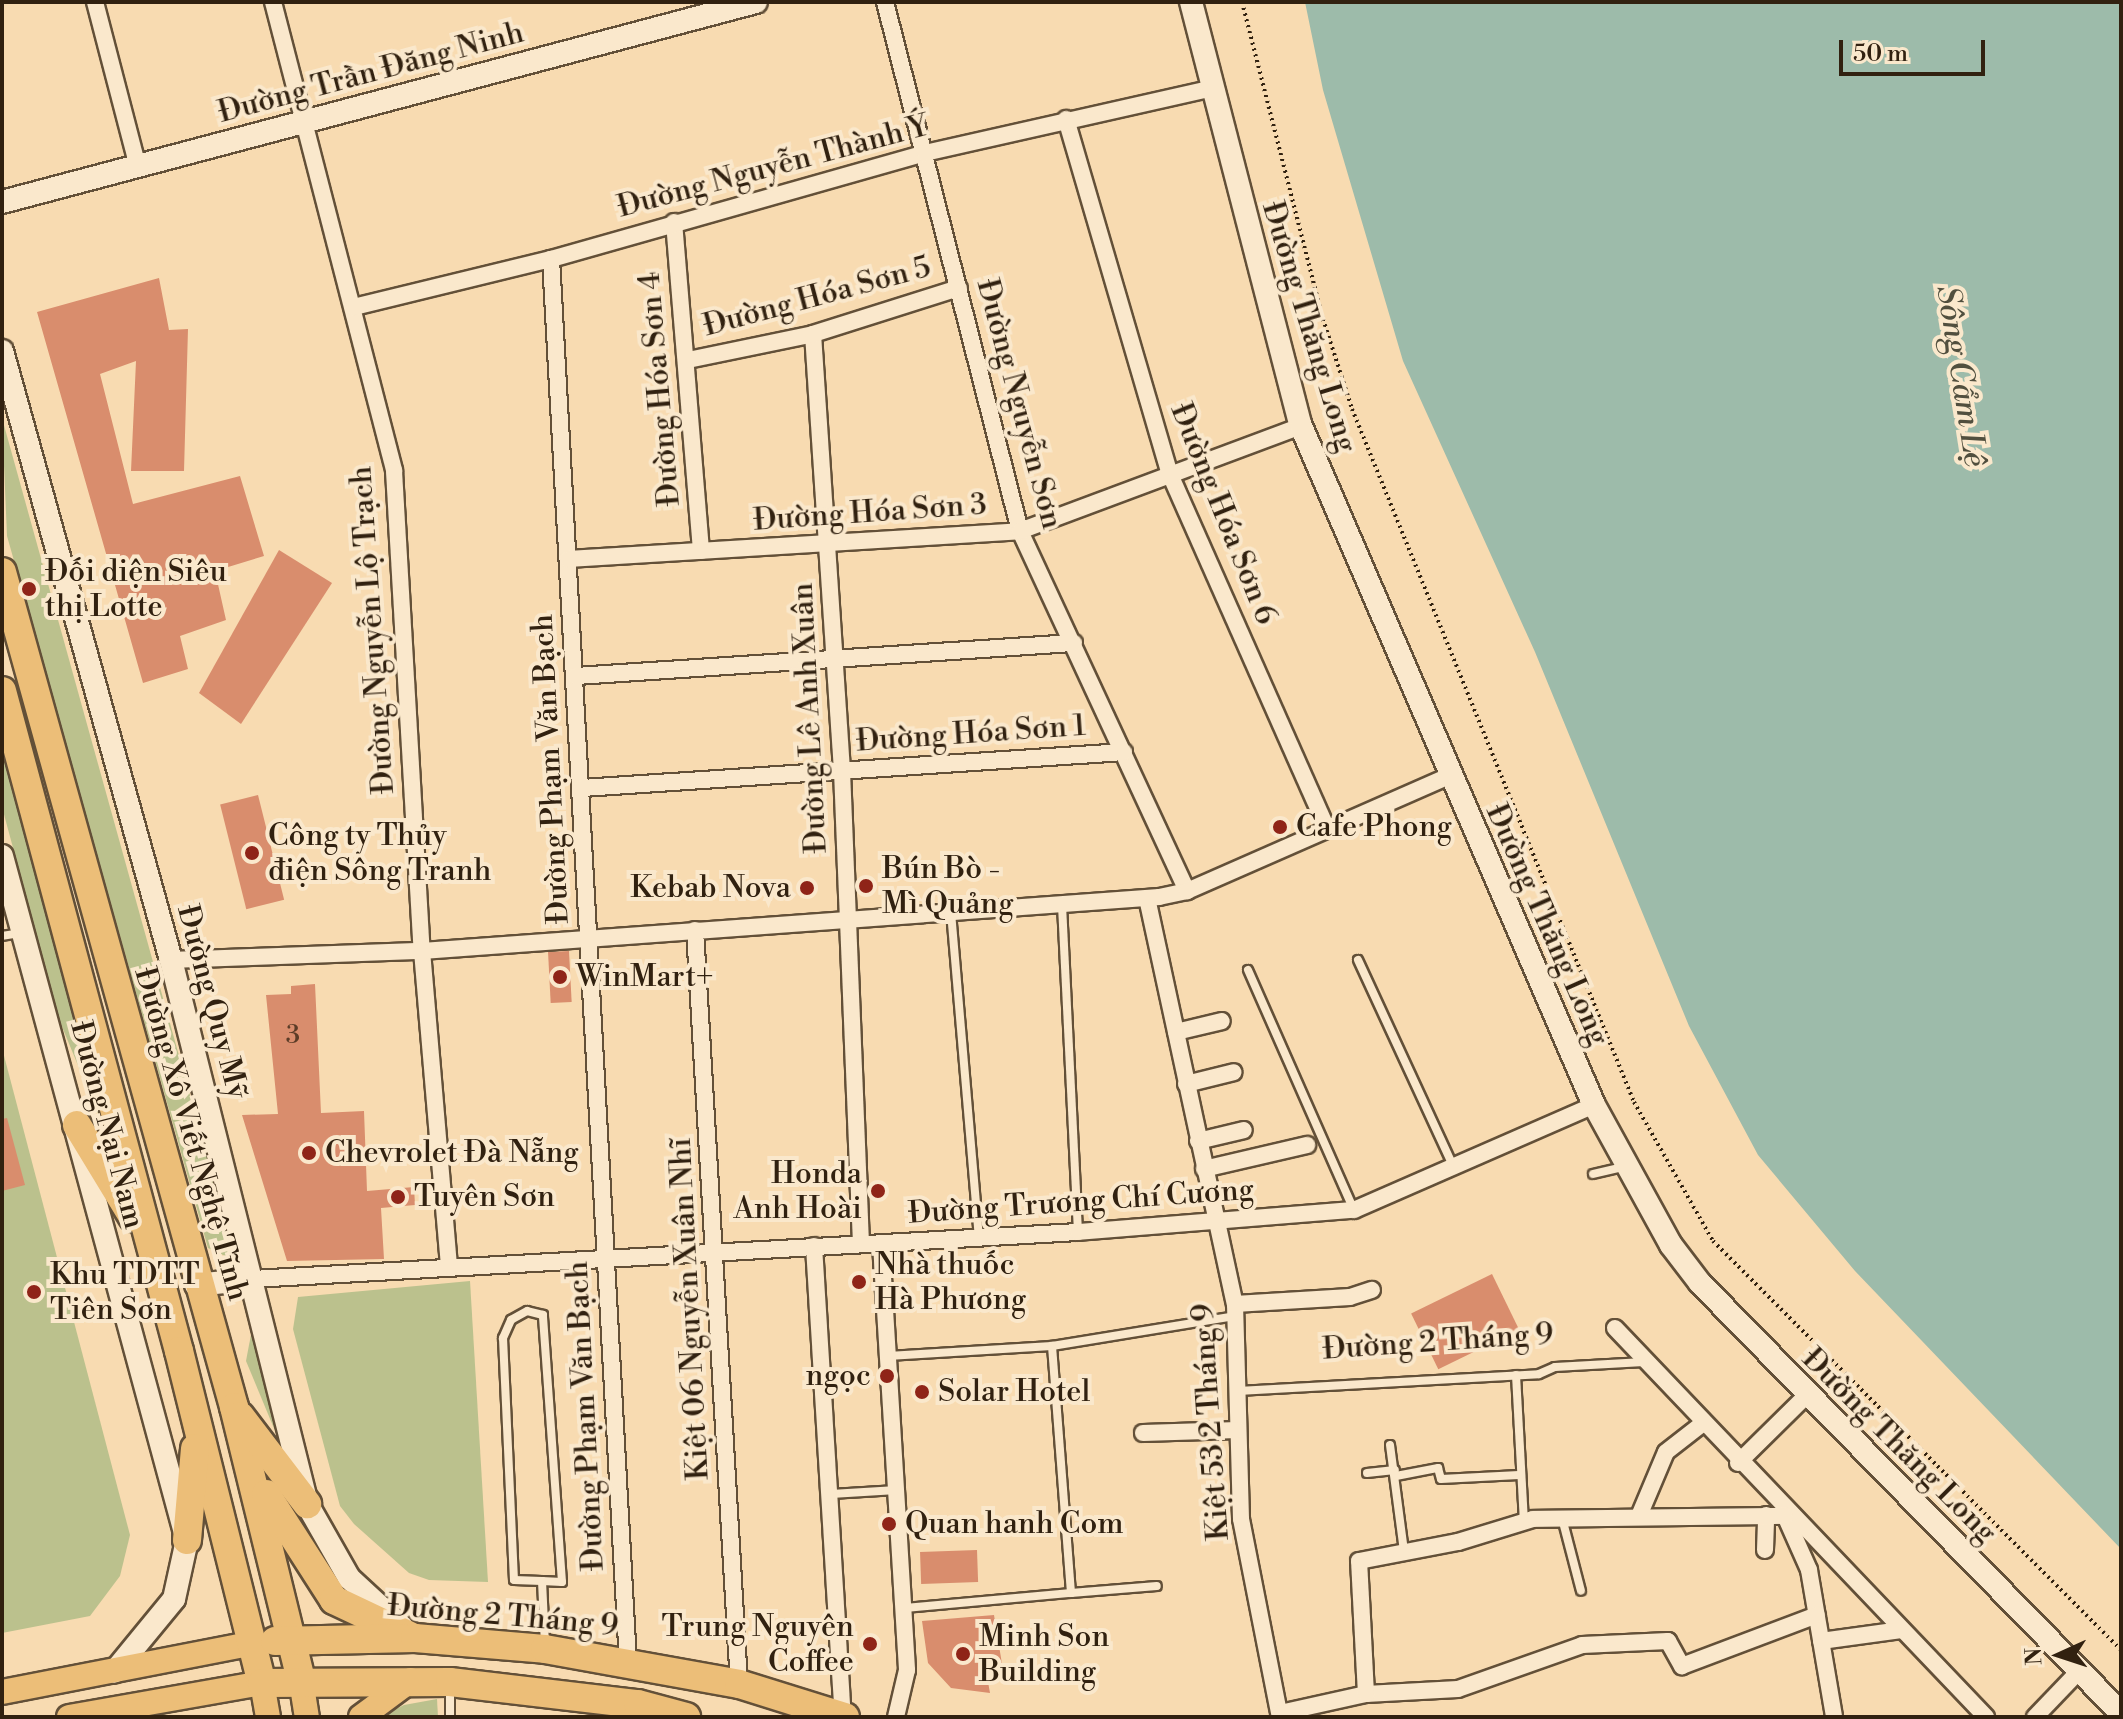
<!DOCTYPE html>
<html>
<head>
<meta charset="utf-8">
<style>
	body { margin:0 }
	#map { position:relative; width:2123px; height:1719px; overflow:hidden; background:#f8dbb1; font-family:"Libre Bodoni",serif }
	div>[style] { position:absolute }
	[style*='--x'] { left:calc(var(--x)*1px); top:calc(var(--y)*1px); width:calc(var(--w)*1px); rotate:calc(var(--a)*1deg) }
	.green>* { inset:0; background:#bbc18d }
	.water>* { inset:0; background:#9dbbaa }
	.building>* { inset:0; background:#d98d6d; transform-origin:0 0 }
	.path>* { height:4px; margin-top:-2px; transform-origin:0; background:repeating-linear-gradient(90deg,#312110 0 2px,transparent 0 6px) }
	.roads { filter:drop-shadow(2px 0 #635038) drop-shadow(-2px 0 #635038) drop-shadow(0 2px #635038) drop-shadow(0 -2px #635038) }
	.lane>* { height:8px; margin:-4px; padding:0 4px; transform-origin:4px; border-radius:4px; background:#fae8cc }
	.street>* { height:16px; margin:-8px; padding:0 8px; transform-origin:8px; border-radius:8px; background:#fae8cc }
	.secondary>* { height:22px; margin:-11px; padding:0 11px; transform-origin:11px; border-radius:11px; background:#fae8cc }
	.primary>* { height:24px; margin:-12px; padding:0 12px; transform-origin:12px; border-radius:12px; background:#ecbe78 }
	.highway>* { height:28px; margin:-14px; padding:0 14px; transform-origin:14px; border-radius:14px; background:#ecbe78 }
	.dots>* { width:22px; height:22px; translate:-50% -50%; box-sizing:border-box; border:4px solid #fae8cc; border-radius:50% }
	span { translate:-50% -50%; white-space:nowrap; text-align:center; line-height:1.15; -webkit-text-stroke:8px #fae8cc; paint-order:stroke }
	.number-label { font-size:26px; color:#5b3c27 }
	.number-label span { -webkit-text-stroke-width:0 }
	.street-label { font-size:30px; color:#312110 }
	.poi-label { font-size:30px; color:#312110 }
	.left { translate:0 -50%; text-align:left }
	.right { translate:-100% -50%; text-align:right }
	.water-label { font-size:32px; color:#514f3e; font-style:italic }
	.frame { position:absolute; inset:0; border:4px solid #312110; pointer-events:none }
	.north { position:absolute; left:2019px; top:1615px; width:80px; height:80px; -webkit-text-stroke:6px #fae8cc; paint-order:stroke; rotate:267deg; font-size:22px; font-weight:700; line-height:32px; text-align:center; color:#312110 }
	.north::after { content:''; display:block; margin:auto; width:28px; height:36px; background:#312110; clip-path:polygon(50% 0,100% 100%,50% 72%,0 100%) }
	.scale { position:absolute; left:1839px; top:40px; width:146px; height:36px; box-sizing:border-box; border:4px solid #312110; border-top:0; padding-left:10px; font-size:24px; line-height:28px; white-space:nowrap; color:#312110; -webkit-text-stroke:6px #fae8cc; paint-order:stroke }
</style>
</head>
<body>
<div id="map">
	<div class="green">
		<div style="clip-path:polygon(2px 418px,236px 1261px,208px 1248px,7px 536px)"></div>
		<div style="clip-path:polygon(2px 746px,109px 1140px,60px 1022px,2px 807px)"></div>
		<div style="clip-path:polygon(2px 1048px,130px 1535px,120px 1576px,90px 1616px,2px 1633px)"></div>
		<div style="clip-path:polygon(470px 1281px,488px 1582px,429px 1580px,409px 1573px,354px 1524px,340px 1506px,293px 1329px,298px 1297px)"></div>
		<div style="clip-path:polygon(253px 1324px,285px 1455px,246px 1361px)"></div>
		<div style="clip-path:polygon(437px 1699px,438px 1717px,380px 1717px,404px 1705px)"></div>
	</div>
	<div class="water">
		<div style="clip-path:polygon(1305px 2px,2121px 2px,2121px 1549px,1855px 1271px,1758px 1155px,1689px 1026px,1535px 652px,1403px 361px,1323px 90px)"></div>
	</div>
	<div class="building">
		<div style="clip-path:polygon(159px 278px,169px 330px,188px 329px,184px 471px,131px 471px,136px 361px,100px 374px,133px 504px,240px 476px,264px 556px,215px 571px,226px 620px,180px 636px,188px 669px,143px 683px,37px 312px)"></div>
		<div style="clip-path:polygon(279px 550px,332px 583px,241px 724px,199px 693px)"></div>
		<div style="left:258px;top:795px;width:108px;height:39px;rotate:76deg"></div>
		<div style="left:569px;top:951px;width:51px;height:21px;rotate:87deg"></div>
		<div style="clip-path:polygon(315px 984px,321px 1113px,364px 1111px,367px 1191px,414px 1187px,415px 1205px,381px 1208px,384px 1259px,287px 1261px,242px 1115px,278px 1114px,266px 995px,291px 994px,291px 986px)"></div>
		<div style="clip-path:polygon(7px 1118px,25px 1185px,2px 1191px,2px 1119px)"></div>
		<div style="left:1492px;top:1274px;width:62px;height:90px;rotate:64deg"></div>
		<div style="left:977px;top:1550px;width:32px;height:57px;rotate:88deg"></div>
		<div style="clip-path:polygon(994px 1615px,1002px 1664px,985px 1665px,990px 1693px,951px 1688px,928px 1663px,922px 1621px)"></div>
	</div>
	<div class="path">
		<div style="--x:1242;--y:2;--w:327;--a:75.7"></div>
		<div style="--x:1323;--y:319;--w:95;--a:72.1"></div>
		<div style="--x:1352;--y:409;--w:748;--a:67.86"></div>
		<div style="--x:1634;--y:1102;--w:160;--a:60.4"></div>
		<div style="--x:1713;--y:1241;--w:578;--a:45.07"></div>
	</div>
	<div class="roads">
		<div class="lane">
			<div style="--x:1062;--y:905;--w:327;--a:87.2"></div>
			<div style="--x:951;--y:912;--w:326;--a:85.1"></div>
			<div style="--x:2;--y:936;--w:19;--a:-9"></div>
			<div style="--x:1358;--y:960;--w:227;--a:65.2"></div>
			<div style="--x:1248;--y:970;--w:262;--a:66.2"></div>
			<div style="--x:1593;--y:1174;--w:35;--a:-13"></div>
			<div style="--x:888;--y:1356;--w:164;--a:-3.5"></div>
			<div style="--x:1052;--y:1346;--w:185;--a:-9.3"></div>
			<div style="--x:1516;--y:1375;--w:146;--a:86.9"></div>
			<div style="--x:1238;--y:1391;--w:301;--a:-3.2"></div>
			<div style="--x:1539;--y:1374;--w:17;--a:-24"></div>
			<div style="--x:1555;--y:1367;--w:89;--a:-3.2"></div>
			<div style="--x:1390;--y:1445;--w:108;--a:82.5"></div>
			<div style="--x:1367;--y:1473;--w:28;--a:-6"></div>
			<div style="--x:1396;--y:1476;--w:43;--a:-10.8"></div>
			<div style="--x:1438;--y:1468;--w:11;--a:75"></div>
			<div style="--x:1441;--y:1479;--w:78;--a:-2.9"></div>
			<div style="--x:831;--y:1494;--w:66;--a:-3.5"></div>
			<div style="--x:1562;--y:1518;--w:75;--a:75.4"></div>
			<div style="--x:542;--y:1581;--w:20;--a:3"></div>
			<div style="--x:562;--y:1582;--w:268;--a:-94.1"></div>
			<div style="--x:543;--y:1315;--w:16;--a:-166"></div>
			<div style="--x:527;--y:1311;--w:18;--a:151"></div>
			<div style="--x:511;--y:1320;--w:20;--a:114"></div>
			<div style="--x:503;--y:1338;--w:242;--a:87.4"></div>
			<div style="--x:514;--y:1580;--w:28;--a:2"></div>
			<div style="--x:542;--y:1581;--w:64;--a:87.3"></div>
			<div style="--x:1071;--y:1593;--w:86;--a:-4.7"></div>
			<div style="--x:905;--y:1608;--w:167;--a:-5.2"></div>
			<div style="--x:1071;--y:1593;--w:248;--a:-94.4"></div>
			<div style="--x:450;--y:1686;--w:31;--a:90"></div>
		</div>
		<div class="street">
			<div style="--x:95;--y:2;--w:171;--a:75.4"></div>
			<div style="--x:273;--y:2;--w:484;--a:75.5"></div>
			<div style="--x:394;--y:471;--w:481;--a:86.7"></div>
			<div style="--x:422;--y:951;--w:317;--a:85.1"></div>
			<div style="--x:885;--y:2;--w:546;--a:75.68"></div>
			<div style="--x:1020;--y:531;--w:397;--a:65.1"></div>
			<div style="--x:1066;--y:119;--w:368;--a:73.7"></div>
			<div style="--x:1169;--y:472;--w:390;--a:66.1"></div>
			<div style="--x:674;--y:222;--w:330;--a:85.3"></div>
			<div style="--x:551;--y:259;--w:1404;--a:86.86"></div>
			<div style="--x:354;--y:307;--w:203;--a:-13.7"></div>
			<div style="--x:551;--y:259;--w:389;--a:-15.8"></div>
			<div style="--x:925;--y:153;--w:291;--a:-12.7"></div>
			<div style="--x:813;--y:334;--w:438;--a:86.2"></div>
			<div style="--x:842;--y:771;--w:473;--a:87.7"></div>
			<div style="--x:688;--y:360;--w:128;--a:-11.7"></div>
			<div style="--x:813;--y:334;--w:153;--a:-17.5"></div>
			<div style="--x:568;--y:559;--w:453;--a:-3.5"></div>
			<div style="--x:1020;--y:531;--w:300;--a:-20.5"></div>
			<div style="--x:576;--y:676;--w:499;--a:-3.8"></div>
			<div style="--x:582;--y:788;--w:543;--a:-3.8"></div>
			<div style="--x:1147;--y:898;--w:415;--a:77.8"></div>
			<div style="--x:1235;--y:1304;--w:215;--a:88.4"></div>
			<div style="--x:1241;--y:1519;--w:202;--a:78.9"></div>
			<div style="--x:695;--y:930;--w:755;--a:86.66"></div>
			<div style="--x:171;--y:960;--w:251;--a:-2.1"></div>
			<div style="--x:422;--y:951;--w:739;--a:-4.19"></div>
			<div style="--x:1159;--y:897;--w:29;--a:-12"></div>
			<div style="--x:1187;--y:891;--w:286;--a:-23.7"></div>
			<div style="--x:1176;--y:1032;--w:47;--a:-13.4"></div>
			<div style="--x:1186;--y:1084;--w:49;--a:-14"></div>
			<div style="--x:1198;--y:1141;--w:47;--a:-13.4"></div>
			<div style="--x:1204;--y:1169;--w:106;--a:-13.1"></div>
			<div style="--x:881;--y:1244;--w:427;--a:86.5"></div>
			<div style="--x:907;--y:1670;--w:48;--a:103.2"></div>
			<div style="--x:814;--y:1246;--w:471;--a:86.5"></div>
			<div style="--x:253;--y:1279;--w:826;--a:-3.26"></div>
			<div style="--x:1078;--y:1232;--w:277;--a:-4.6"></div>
			<div style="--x:1354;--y:1210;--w:262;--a:-23.6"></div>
			<div style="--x:1235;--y:1304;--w:115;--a:-3.5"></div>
			<div style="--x:1350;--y:1297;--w:23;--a:-18"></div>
			<div style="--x:1615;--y:1328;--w:538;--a:46.36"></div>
			<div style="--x:1143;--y:1433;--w:95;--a:-1.8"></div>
			<div style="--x:1738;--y:1463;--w:95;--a:-44.6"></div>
			<div style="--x:1639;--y:1516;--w:69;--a:-67.1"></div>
			<div style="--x:1666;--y:1452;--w:46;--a:-37.9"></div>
			<div style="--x:1786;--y:1518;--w:57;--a:66.1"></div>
			<div style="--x:1809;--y:1570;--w:149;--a:80.3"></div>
			<div style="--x:1765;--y:1550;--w:35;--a:-88"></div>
			<div style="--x:1821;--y:1641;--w:81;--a:-7.8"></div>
			<div style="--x:1366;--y:1694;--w:92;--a:-3.1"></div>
			<div style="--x:1458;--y:1689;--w:132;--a:-19.5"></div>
			<div style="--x:1582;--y:1645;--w:86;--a:-2.7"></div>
			<div style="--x:1668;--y:1641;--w:29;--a:61"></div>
			<div style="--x:1682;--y:1666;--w:144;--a:-20.7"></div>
			<div style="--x:1280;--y:1713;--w:88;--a:-12.5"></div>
			<div style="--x:1366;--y:1694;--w:133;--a:-93"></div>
			<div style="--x:1359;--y:1561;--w:101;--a:-10.9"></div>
			<div style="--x:1458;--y:1542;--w:78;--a:-17"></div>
			<div style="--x:1533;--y:1519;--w:252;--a:-0.7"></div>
			<div style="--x:2035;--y:1717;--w:65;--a:-46.2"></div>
		</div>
		<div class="secondary">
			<div style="--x:1191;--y:2;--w:438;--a:75.5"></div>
			<div style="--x:1301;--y:426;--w:740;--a:66.66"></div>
			<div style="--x:1594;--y:1105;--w:160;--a:61.2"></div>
			<div style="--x:1671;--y:1245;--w:48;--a:52.7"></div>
			<div style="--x:1700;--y:1283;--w:602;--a:45.61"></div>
			<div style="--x:2;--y:202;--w:780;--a:-14.86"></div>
			<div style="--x:2;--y:351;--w:632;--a:74.49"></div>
			<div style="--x:171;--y:960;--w:561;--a:75.96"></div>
			<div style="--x:307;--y:1504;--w:85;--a:60.4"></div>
			<div style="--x:349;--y:1578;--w:72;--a:42.8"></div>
			<div style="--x:2;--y:856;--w:709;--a:74.87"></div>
			<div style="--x:187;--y:1540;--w:60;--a:102.4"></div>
			<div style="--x:174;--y:1599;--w:94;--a:129.4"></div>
			<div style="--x:196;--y:1285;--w:57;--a:-6"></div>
		</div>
		<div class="primary">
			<div style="--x:301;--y:1680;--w:37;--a:81"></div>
			<div style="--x:2;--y:1692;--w:257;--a:-11"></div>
			<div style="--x:69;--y:1717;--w:196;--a:-10"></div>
			<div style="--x:262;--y:1683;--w:35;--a:80"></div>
			<div style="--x:361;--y:1717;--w:62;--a:-36.5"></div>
		</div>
		<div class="highway">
			<div style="--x:2;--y:572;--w:867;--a:74.47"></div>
			<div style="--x:234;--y:1407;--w:281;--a:76.2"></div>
			<div style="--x:2;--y:691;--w:683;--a:74.99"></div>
			<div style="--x:179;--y:1351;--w:342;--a:76"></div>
			<div style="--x:262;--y:1683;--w:188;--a:-0.3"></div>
			<div style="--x:450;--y:1682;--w:189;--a:6.7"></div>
			<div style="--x:638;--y:1704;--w:50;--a:15.2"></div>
			<div style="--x:77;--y:1125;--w:108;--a:58.7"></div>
			<div style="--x:240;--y:1416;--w:111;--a:52.7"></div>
			<div style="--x:266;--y:1494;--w:126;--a:57.3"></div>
			<div style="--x:334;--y:1600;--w:84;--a:25.3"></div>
			<div style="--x:187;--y:1540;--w:92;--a:-85"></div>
			<div style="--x:275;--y:1641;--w:140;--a:-1.2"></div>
			<div style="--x:415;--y:1638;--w:130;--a:4.8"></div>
			<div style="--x:545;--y:1649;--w:197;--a:10.2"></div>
			<div style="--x:739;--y:1684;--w:111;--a:17.3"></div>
		</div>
	</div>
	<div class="dots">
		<div style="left:29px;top:589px;background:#8f2418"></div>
		<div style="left:1280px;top:827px;background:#8f2418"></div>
		<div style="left:252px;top:853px;background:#8f2418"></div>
		<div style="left:866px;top:886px;background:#8f2418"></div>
		<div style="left:807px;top:888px;background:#8f2418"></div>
		<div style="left:560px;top:977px;background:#8f2418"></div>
		<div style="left:309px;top:1153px;background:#8f2418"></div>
		<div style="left:878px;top:1191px;background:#8f2418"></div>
		<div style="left:398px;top:1197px;background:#8f2418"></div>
		<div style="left:859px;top:1282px;background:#8f2418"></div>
		<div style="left:34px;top:1292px;background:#8f2418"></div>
		<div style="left:887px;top:1376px;background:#8f2418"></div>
		<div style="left:922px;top:1392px;background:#8f2418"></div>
		<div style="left:889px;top:1524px;background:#8f2418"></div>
		<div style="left:870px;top:1644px;background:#8f2418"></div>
		<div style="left:963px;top:1654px;background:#8f2418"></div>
	</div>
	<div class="number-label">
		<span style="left:293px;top:1036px">3</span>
	</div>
	<div class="street-label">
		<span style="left:371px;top:73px;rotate:-15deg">Đường Trần Đăng Ninh</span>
		<span style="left:773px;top:167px;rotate:-15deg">Đường Nguyễn Thành Ý</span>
		<span style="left:817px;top:297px;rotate:-15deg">Đường Hóa Sơn 5</span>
		<span style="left:1309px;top:327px;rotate:73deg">Đường Thăng Long</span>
		<span style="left:660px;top:389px;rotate:-95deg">Đường Hóa Sơn 4</span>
		<span style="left:1019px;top:404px;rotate:75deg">Đường Nguyễn Sơn</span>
		<span style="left:870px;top:513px;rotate:-4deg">Đường Hóa Sơn 3</span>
		<span style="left:1223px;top:514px;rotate:68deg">Đường Hóa Sơn 6</span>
		<span style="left:373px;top:630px;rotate:-94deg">Đường Nguyễn Lộ Trạch</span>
		<span style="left:810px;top:718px;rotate:-93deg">Đường Lê Anh Xuân</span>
		<span style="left:971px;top:734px;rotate:-4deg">Đường Hóa Sơn 1</span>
		<span style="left:551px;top:769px;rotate:-93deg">Đường Phạm Văn Bạch</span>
		<span style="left:1547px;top:925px;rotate:66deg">Đường Thăng Long</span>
		<span style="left:212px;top:1002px;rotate:75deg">Đường Quy Mỹ</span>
		<span style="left:107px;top:1125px;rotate:75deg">Đường Nại Nam</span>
		<span style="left:191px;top:1134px;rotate:74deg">Đường Xô Viết Nghệ Tĩnh</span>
		<span style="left:1081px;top:1202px;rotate:-4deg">Đường Trương Chí Cương</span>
		<span style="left:690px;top:1309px;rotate:-93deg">Kiệt 06 Nguyễn Xuân Nhĩ</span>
		<span style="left:1438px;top:1342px;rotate:-4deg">Đường 2 Tháng 9</span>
		<span style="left:586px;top:1416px;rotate:-93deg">Đường Phạm Văn Bạch</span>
		<span style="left:1211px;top:1422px;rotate:-94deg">Kiệt 53 2 Tháng 9</span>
		<span style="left:1899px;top:1446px;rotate:45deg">Đường Thăng Long</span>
		<span style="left:503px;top:1616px;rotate:5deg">Đường 2 Tháng 9</span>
	</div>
	<div class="poi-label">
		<span class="left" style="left:45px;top:589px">Đối diện Siêu<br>thị Lotte</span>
		<span class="left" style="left:1296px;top:827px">Cafe Phong</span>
		<span class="left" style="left:268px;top:853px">Công ty Thủy<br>điện Sông Tranh</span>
		<span class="left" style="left:882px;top:886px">Bún Bò -<br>Mì Quảng</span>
		<span class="right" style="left:791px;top:888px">Kebab Nova</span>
		<span class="left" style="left:576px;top:977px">WinMart+</span>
		<span class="left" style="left:325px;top:1153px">Chevrolet Đà Nẵng</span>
		<span class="right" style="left:862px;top:1191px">Honda<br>Anh Hoài</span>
		<span class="left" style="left:414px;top:1197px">Tuyên Sơn</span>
		<span class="left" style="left:875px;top:1282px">Nhà thuốc<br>Hà Phương</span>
		<span class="left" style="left:50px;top:1292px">Khu TDTT<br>Tiên Sơn</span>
		<span class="right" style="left:871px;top:1376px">ngọc</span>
		<span class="left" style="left:938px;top:1392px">Solar Hotel</span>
		<span class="left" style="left:905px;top:1524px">Quan hanh Com</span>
		<span class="right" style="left:854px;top:1644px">Trung Nguyên<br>Coffee</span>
		<span class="left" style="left:979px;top:1654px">Minh Son<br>Building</span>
	</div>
	<div class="water-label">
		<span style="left:1961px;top:376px;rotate:81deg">Sông Cẩm Lệ</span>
	</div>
	<div class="frame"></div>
	<div class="north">N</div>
	<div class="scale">50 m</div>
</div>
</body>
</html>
